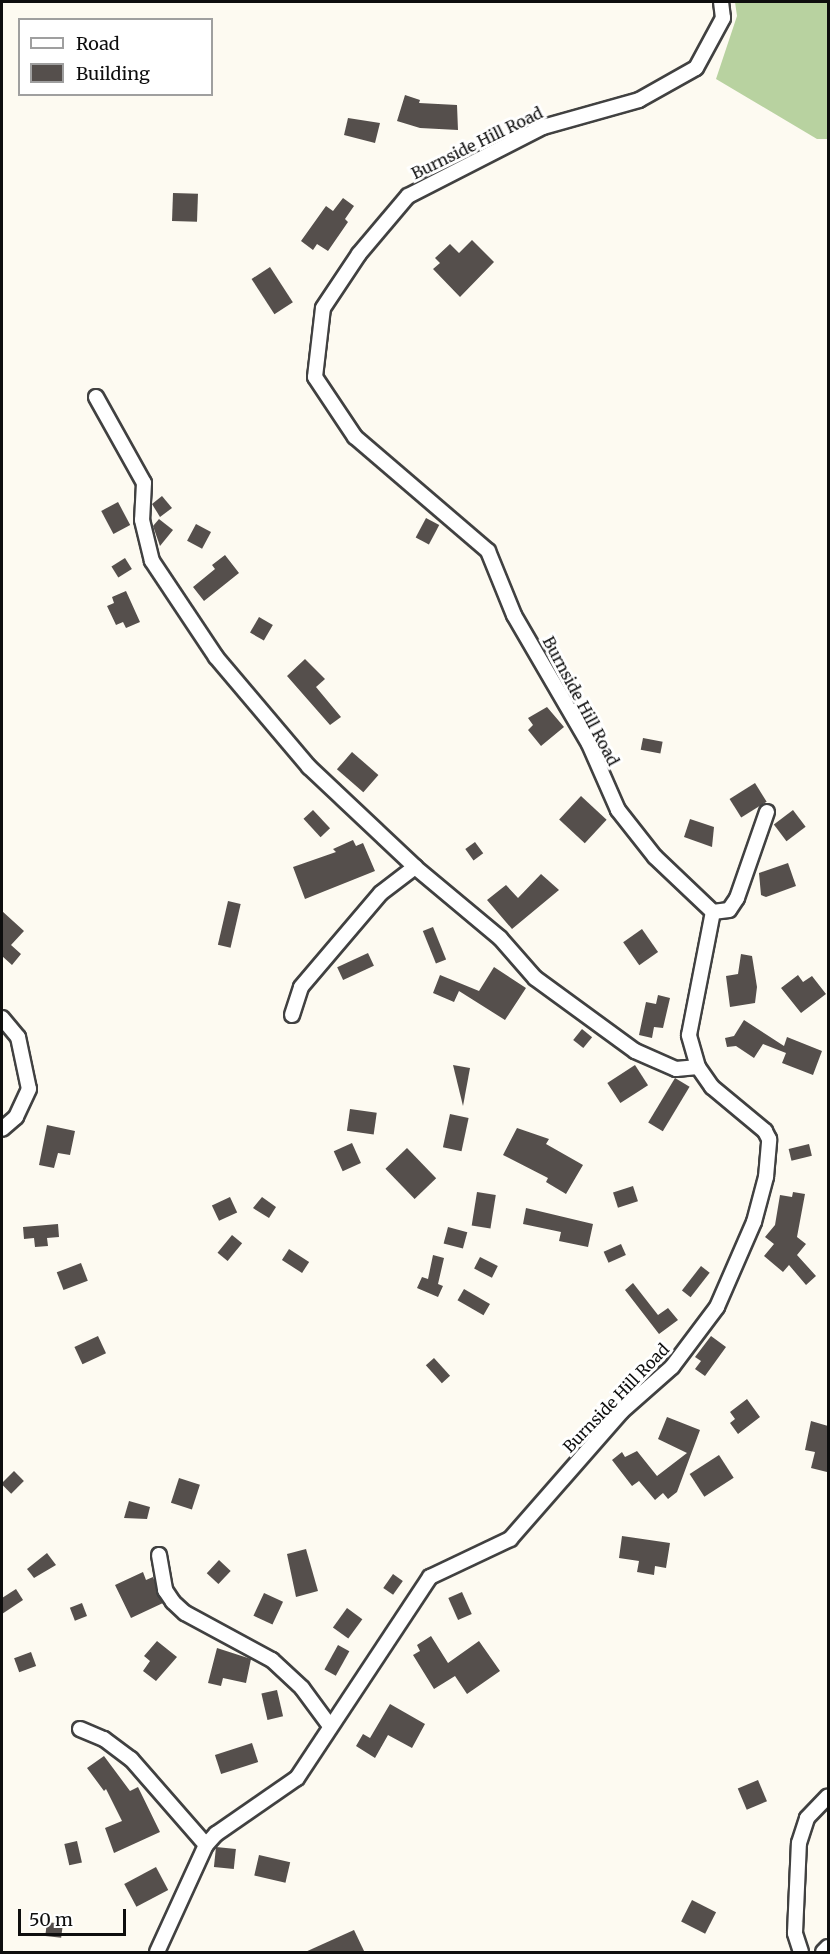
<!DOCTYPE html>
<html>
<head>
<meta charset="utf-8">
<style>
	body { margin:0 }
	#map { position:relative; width:830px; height:1954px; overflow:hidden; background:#fdfaf1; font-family:Merriweather,serif }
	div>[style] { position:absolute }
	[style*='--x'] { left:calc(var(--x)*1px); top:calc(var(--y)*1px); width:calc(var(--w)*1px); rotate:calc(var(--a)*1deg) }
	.forest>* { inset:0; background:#b8d2a0 }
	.building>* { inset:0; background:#554f4c; transform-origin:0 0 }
	.roads { filter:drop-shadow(2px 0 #414141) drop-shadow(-2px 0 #414141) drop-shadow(0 2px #414141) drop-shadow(0 -2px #414141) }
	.street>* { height:14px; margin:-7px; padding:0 7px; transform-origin:7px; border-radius:7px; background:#fff }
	span { translate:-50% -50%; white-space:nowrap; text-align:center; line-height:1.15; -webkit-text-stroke:6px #fff; paint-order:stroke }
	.street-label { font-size:16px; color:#0e0e0e }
	.frame { position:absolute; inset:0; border:3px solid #0e0e0e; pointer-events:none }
	.legend { position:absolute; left:18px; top:18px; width:195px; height:78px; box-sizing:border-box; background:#fff; border:2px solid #9f9f9f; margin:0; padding:8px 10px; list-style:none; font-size:18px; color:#0e0e0e }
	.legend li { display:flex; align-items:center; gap:12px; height:30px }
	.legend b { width:30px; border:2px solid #9f9f9f }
	.scale { position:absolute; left:18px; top:1909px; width:108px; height:27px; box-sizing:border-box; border:3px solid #0e0e0e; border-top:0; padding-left:8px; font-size:18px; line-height:21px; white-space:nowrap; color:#0e0e0e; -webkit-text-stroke:4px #fff; paint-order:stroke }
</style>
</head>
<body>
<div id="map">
	<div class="forest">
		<div style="clip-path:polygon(735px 2px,828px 2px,828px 139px,817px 139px,716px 79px,737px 16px)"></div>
	</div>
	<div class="building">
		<div style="clip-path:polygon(405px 95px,420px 100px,419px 103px,457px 105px,458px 130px,420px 128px,397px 121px)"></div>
		<div style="clip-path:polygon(348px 118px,380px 123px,375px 143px,344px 135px)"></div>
		<div style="left:173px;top:193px;width:25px;height:28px;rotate:2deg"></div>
		<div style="clip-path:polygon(343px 198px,354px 206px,345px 219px,348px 222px,328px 251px,317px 244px,313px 250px,301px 241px,326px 206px,333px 211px)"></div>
		<div style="clip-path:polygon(472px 240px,494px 262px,460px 297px,433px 269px,440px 263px,435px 258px,450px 244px,459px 253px)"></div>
		<div style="left:270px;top:267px;width:42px;height:22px;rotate:57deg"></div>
		<div style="clip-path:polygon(162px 496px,172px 508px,160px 517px,152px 504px)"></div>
		<div style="left:118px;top:502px;width:26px;height:19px;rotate:62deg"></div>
		<div style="left:426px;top:518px;width:15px;height:22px;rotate:28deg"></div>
		<div style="clip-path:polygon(159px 519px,173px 530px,160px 546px,153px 526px)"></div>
		<div style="left:196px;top:524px;width:17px;height:19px;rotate:28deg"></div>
		<div style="clip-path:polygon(225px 555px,239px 573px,204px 601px,193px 587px,215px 569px,212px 565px)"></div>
		<div style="left:125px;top:558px;width:13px;height:16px;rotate:58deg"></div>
		<div style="clip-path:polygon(126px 591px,140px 622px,126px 628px,123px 622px,116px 625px,107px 606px,114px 603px,112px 597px)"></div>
		<div style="left:259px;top:617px;width:16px;height:18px;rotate:30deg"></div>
		<div style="clip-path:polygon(305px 659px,325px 679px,316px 687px,341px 717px,330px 725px,287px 676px)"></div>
		<div style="clip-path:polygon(547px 707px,564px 727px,541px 746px,528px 730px,533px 725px,528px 718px)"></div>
		<div style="left:643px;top:738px;width:20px;height:12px;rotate:11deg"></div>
		<div style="left:352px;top:752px;width:35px;height:23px;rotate:41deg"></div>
		<div style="left:755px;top:783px;width:22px;height:30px;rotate:58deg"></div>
		<div style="left:581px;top:796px;width:35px;height:32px;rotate:43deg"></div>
		<div style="left:313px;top:810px;width:25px;height:13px;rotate:47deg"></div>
		<div style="left:793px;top:810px;width:21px;height:24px;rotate:53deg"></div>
		<div style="clip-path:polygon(690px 819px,714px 827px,712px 847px,684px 837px)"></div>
		<div style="clip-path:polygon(353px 840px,356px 846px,363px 843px,375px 871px,305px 899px,293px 867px,336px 852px,333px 849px)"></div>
		<div style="left:475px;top:842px;width:14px;height:12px;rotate:54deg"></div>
		<div style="clip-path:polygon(788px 863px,796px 886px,766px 897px,761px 895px,759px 873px)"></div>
		<div style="clip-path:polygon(541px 874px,559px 890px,512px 929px,487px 900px,506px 885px,518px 898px)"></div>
		<div style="left:228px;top:901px;width:13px;height:45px;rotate:13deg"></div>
		<div style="clip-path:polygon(2px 911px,24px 931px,11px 945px,21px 954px,12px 965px,2px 956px)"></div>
		<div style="left:433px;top:927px;width:35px;height:11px;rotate:68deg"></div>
		<div style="left:642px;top:929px;width:28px;height:23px;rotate:55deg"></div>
		<div style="left:368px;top:953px;width:14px;height:34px;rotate:65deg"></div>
		<div style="clip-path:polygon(741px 954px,752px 956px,753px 962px,757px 987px,755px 1003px,730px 1007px,726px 976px,738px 974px)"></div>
		<div style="clip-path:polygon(494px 967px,526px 988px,505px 1020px,459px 991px,454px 1002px,433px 993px,440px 975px,479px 991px)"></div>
		<div style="clip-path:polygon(798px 975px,803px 982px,812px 976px,826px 994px,801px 1013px,781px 988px)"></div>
		<div style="clip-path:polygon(658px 995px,670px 998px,663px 1028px,654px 1027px,652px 1038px,639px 1035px,646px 1002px,656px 1004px)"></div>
		<div style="clip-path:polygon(744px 1020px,784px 1046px,787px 1037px,822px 1051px,813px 1075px,782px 1063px,786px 1053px,763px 1044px,754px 1058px,736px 1046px,727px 1047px,725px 1038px,734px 1036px)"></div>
		<div style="left:582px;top:1029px;width:13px;height:14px;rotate:39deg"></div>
		<div style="clip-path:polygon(453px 1065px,470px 1068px,463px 1106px)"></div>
		<div style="left:635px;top:1065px;width:24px;height:33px;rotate:57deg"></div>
		<div style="left:675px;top:1078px;width:17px;height:52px;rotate:31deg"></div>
		<div style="left:350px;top:1109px;width:27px;height:22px;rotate:8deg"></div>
		<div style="left:450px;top:1114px;width:19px;height:34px;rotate:12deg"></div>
		<div style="clip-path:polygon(47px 1125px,75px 1131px,70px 1155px,58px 1153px,54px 1168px,39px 1165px)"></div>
		<div style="clip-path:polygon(517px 1128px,549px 1139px,546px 1144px,583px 1165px,566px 1194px,546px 1182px,548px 1178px,503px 1155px)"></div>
		<div style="left:352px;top:1143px;width:22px;height:20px;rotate:66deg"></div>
		<div style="left:809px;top:1144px;width:12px;height:21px;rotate:76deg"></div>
		<div style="left:407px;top:1148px;width:42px;height:30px;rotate:46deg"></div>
		<div style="left:633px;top:1186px;width:16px;height:21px;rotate:72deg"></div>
		<div style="left:477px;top:1192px;width:19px;height:34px;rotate:9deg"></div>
		<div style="clip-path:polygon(793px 1192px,805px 1194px,797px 1237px,806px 1244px,797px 1255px,816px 1276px,806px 1285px,789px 1265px,783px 1272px,764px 1256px,774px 1244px,765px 1237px,775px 1225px,780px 1195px,792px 1197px)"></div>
		<div style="left:230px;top:1197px;width:17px;height:20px;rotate:65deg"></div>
		<div style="clip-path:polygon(262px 1197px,276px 1207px,269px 1218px,253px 1208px)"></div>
		<div style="clip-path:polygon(526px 1208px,593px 1224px,588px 1247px,559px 1241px,561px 1232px,523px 1224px)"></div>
		<div style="clip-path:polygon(58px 1224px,59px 1237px,47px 1238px,48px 1246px,35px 1247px,34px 1238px,24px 1239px,23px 1227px)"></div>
		<div style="left:448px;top:1227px;width:20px;height:17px;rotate:15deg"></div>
		<div style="left:232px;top:1235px;width:13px;height:23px;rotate:39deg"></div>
		<div style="left:621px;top:1244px;width:12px;height:19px;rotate:66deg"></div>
		<div style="left:289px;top:1249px;width:24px;height:13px;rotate:33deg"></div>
		<div style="clip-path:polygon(433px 1255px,444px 1258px,438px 1284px,443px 1286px,438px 1297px,417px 1288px,422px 1277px,428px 1279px)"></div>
		<div style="left:480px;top:1257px;width:20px;height:13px;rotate:27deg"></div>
		<div style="left:81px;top:1263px;width:19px;height:26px;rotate:69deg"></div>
		<div style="left:701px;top:1266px;width:11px;height:31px;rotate:38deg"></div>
		<div style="clip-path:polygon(633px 1283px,658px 1315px,668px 1308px,678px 1320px,659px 1334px,625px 1290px)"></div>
		<div style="left:464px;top:1289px;width:30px;height:13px;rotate:30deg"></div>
		<div style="left:98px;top:1336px;width:19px;height:26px;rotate:65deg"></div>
		<div style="clip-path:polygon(711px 1336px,726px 1347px,705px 1376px,695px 1369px,701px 1361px,695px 1357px)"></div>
		<div style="left:434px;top:1358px;width:24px;height:11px;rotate:48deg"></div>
		<div style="clip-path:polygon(747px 1399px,760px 1417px,738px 1434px,730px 1423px,735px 1419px,730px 1412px)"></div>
		<div style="clip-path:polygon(667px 1417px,700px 1430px,677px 1492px,668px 1499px,663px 1493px,655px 1500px,639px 1481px,632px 1486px,612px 1460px,622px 1452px,625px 1457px,637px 1451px,657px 1476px,687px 1453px,658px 1439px)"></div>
		<div style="clip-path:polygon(811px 1421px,828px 1426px,827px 1472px,811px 1468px,815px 1452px,805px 1450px)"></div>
		<div style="left:719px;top:1455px;width:27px;height:35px;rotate:57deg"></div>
		<div style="left:14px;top:1471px;width:14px;height:18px;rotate:45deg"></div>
		<div style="left:179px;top:1478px;width:22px;height:26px;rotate:18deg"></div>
		<div style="clip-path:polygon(129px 1501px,150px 1507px,147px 1519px,124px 1518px)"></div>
		<div style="clip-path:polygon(622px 1536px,670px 1543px,666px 1568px,655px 1566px,654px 1575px,637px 1572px,639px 1561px,619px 1558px)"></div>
		<div style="clip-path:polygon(306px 1549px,318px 1591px,296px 1597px,287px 1554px)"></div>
		<div style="clip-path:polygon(47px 1553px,56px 1565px,34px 1578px,27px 1569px)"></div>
		<div style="left:219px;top:1560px;width:16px;height:18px;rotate:43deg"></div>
		<div style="clip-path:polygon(143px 1572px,146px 1580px,153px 1577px,163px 1603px,131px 1618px,115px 1585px)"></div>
		<div style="left:393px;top:1574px;width:12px;height:17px;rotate:35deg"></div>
		<div style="clip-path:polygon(16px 1589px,23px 1600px,2px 1614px,2px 1598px)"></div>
		<div style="left:462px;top:1592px;width:24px;height:15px;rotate:66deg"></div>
		<div style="left:264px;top:1593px;width:21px;height:25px;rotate:25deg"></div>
		<div style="left:82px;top:1603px;width:14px;height:13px;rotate:69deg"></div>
		<div style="left:347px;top:1608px;width:19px;height:24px;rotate:36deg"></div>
		<div style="clip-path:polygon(431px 1636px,448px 1663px,479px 1641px,500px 1671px,467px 1694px,455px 1676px,434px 1689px,413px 1655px,420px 1651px,417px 1645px)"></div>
		<div style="clip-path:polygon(157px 1641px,177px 1657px,156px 1681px,143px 1671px,150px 1661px,144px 1656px)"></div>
		<div style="left:338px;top:1645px;width:13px;height:28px;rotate:29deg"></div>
		<div style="clip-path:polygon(217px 1648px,251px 1659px,246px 1683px,223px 1678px,221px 1686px,208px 1683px)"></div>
		<div style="left:31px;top:1652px;width:15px;height:18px;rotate:70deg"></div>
		<div style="left:277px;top:1690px;width:27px;height:16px;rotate:77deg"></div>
		<div style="clip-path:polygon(390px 1704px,425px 1724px,412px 1748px,388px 1735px,375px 1758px,356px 1746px,363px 1734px,370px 1738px)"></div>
		<div style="left:252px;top:1743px;width:20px;height:39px;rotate:72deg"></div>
		<div style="clip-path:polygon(104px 1756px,130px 1791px,138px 1787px,160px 1832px,114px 1853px,105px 1828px,122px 1821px,106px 1789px,104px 1791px,87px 1768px)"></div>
		<div style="left:758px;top:1780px;width:23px;height:22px;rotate:67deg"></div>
		<div style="left:77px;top:1841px;width:22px;height:13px;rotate:77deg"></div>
		<div style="left:216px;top:1847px;width:20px;height:20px;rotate:6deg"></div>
		<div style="left:259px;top:1855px;width:32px;height:21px;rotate:13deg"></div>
		<div style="left:156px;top:1867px;width:26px;height:36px;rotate:62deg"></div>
		<div style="left:692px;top:1900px;width:27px;height:24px;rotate:27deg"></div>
		<div style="left:47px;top:1922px;width:16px;height:14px;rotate:7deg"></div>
		<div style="clip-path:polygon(354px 1930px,365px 1953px,303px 1953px)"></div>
	</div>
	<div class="roads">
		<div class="street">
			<div style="--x:96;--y:397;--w:98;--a:60.8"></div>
			<div style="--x:144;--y:483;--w:37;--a:93"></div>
			<div style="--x:142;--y:520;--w:42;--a:76.3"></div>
			<div style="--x:152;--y:561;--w:115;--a:56.3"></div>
			<div style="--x:216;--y:657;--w:144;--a:49.8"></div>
			<div style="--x:309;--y:767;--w:146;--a:43.3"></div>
			<div style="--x:415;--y:867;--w:111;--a:39.9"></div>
			<div style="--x:500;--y:938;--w:53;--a:48.8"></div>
			<div style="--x:535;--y:978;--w:124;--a:36.1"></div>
			<div style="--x:635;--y:1051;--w:45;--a:23.7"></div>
			<div style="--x:676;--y:1069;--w:22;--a:-5"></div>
			<div style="--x:713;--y:912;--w:16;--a:-7"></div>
			<div style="--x:729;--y:910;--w:14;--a:-56"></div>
			<div style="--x:737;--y:898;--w:91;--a:-70.8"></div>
			<div style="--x:292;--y:1015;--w:29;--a:-72"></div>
			<div style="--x:301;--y:987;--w:123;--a:-49.6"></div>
			<div style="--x:381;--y:893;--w:43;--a:-37.4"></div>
			<div style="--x:2;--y:1018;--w:25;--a:50"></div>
			<div style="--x:18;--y:1037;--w:53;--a:78.1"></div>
			<div style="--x:29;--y:1089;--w:31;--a:115"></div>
			<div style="--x:16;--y:1117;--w:18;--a:139"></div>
			<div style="--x:159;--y:1555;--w:36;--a:80"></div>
			<div style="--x:165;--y:1590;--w:14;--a:56"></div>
			<div style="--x:173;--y:1602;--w:16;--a:43"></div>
			<div style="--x:185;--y:1613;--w:99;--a:28.4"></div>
			<div style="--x:272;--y:1660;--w:41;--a:43"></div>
			<div style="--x:302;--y:1688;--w:47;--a:53.6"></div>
			<div style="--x:80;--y:1729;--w:26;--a:23"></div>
			<div style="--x:104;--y:1739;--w:34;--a:37"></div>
			<div style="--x:131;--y:1759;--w:114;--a:48.9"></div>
			<div style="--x:157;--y:1952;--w:118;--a:-65.4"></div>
			<div style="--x:206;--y:1845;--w:15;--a:-48"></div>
			<div style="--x:216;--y:1834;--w:98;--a:-34.7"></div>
			<div style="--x:297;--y:1778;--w:241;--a:-56.5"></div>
			<div style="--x:430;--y:1577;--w:89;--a:-25.4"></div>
			<div style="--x:510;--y:1539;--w:169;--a:-48.8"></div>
			<div style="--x:621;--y:1412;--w:68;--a:-41.4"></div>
			<div style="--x:672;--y:1367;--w:75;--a:-53.1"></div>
			<div style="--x:717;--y:1307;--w:93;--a:-66.5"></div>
			<div style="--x:754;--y:1222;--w:47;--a:-75.1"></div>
			<div style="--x:766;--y:1177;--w:38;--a:-85"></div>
			<div style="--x:769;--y:1139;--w:9;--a:-117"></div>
			<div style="--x:765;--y:1131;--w:69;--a:-140.3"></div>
			<div style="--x:712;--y:1087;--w:24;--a:-125"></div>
			<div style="--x:698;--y:1067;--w:33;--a:-106"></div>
			<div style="--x:689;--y:1035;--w:125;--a:-79"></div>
			<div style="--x:713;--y:912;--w:80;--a:-136.5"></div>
			<div style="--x:655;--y:857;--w:60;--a:-128.2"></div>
			<div style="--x:618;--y:810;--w:72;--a:-113.7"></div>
			<div style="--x:589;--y:744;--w:149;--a:-120.2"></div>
			<div style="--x:514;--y:615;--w:69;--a:-112.1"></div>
			<div style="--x:488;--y:551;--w:175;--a:-139.4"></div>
			<div style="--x:355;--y:437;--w:72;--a:-123.7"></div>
			<div style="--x:315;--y:377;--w:69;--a:-83.4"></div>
			<div style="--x:323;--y:308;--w:65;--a:-56.3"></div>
			<div style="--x:359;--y:254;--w:76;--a:-49.8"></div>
			<div style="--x:408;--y:196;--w:152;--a:-27.1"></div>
			<div style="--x:543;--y:127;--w:100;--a:-15.7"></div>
			<div style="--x:639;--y:100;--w:65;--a:-29.3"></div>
			<div style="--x:696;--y:68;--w:57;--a:-61.6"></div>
			<div style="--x:723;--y:18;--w:16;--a:-97"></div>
			<div style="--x:801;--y:1952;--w:20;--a:-108"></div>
			<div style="--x:795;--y:1933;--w:90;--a:-87.5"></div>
			<div style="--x:799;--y:1843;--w:26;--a:-72"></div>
			<div style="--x:807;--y:1818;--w:30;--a:-46"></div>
			<div style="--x:823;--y:1952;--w:7;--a:-45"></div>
		</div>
	</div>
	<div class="street-label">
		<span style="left:477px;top:143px;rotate:-26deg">Burnside Hill Road</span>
		<span style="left:581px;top:701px;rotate:62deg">Burnside Hill Road</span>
		<span style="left:616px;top:1398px;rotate:-46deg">Burnside Hill Road</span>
	</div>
	<div class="frame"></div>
	<ul class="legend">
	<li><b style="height:8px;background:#fff"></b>Road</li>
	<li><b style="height:16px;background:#554f4c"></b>Building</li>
	</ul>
	<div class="scale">50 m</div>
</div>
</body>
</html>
